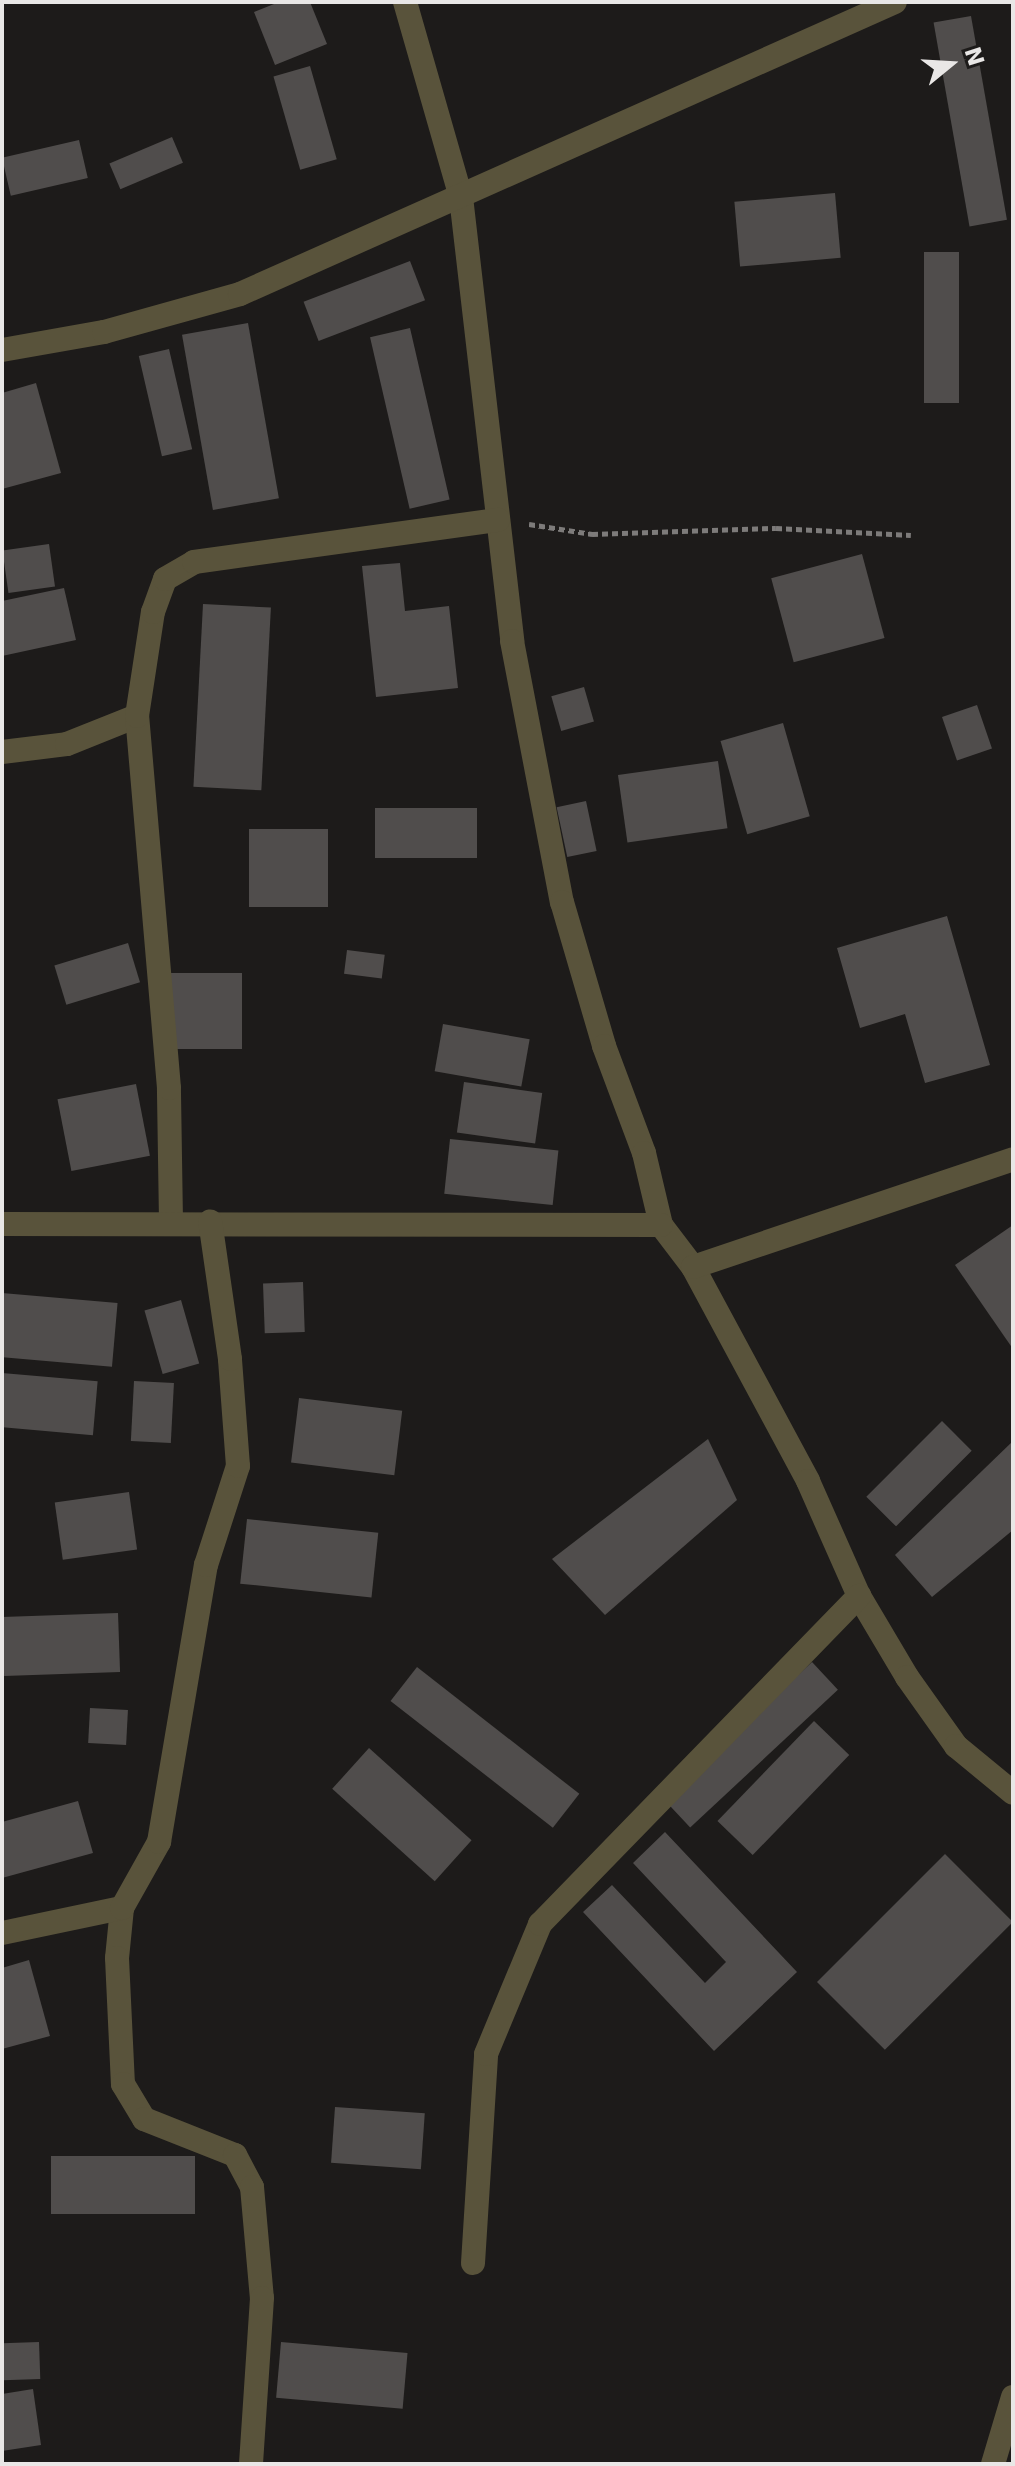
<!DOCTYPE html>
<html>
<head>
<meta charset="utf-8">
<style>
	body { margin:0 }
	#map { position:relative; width:1015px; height:2466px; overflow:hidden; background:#1d1b1a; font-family:"DejaVu Sans",sans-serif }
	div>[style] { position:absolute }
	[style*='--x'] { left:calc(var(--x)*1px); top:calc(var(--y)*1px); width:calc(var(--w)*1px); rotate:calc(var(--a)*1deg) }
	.building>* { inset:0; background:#504d4c; transform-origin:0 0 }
	.path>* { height:5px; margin-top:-2.5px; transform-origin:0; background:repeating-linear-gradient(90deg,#7d7b7a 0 6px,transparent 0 10px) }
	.minor>* { height:24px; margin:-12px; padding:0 12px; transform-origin:12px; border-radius:12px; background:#59533b }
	span { translate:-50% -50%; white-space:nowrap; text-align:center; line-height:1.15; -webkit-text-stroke:8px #1d1b1a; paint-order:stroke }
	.frame { position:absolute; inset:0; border:4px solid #e9e7e6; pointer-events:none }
	.north { position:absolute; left:911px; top:24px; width:80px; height:80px; -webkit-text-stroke:6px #1d1b1a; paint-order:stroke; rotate:72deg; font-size:22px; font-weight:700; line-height:32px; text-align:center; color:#e9e7e6 }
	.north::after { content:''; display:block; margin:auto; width:28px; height:36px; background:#e9e7e6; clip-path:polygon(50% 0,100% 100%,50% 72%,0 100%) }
</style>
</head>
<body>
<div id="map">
	<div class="building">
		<div style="clip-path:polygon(279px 2px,310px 2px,327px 44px,275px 65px,254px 12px)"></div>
		<div style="left:971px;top:16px;width:207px;height:38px;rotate:80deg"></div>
		<div style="left:310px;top:66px;width:97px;height:38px;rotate:74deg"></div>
		<div style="left:172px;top:137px;width:28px;height:68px;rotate:67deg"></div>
		<div style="left:79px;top:140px;width:39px;height:79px;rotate:77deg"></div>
		<div style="left:835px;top:193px;width:65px;height:101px;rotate:85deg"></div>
		<div style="left:924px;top:252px;width:35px;height:151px"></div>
		<div style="left:410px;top:261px;width:42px;height:114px;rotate:69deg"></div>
		<div style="left:248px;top:323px;width:178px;height:67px;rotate:80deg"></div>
		<div style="left:410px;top:328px;width:176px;height:41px;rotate:77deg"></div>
		<div style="left:169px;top:349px;width:103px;height:31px;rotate:77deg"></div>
		<div style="clip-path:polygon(36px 383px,61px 473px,2px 489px,2px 393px)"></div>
		<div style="left:49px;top:544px;width:43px;height:47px;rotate:82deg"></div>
		<div style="left:862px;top:554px;width:87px;height:94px;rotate:75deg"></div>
		<div style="clip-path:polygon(400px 563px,405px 611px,449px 606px,458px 688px,376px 697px,362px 566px)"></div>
		<div style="clip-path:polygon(64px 588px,76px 640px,2px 656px,2px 601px)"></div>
		<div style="left:203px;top:604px;width:68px;height:183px;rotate:3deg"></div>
		<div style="left:584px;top:687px;width:36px;height:34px;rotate:74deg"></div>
		<div style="left:977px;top:705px;width:46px;height:37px;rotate:71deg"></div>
		<div style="left:783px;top:723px;width:97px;height:65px;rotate:74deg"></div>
		<div style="left:718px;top:761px;width:68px;height:101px;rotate:82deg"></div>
		<div style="left:586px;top:801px;width:51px;height:30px;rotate:78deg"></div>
		<div style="left:375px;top:808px;width:102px;height:50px"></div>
		<div style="left:249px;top:829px;width:79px;height:78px"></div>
		<div style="clip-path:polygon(947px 916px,990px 1065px,925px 1083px,905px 1014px,860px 1028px,837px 948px)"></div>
		<div style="left:128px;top:943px;width:41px;height:77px;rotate:73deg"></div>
		<div style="left:347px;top:950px;width:38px;height:24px;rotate:7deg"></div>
		<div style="left:242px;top:973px;width:76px;height:71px;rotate:90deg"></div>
		<div style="left:443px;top:1024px;width:88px;height:48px;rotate:10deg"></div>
		<div style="left:464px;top:1082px;width:79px;height:51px;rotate:8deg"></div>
		<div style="left:136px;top:1084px;width:73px;height:80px;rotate:79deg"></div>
		<div style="left:450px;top:1139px;width:109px;height:55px;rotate:6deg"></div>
		<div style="clip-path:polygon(1013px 1225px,1013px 1349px,955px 1265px)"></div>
		<div style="left:303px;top:1282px;width:50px;height:40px;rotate:88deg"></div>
		<div style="left:2px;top:1293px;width:116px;height:64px;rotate:5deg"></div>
		<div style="left:181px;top:1300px;width:66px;height:38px;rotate:74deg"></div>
		<div style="left:2px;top:1373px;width:96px;height:54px;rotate:5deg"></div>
		<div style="left:134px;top:1381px;width:40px;height:60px;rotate:3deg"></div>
		<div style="left:299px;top:1398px;width:104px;height:65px;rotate:7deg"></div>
		<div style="left:942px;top:1421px;width:42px;height:107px;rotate:45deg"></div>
		<div style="clip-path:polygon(708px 1439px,737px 1500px,605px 1615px,552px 1559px)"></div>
		<div style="clip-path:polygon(1013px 1441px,1013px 1530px,932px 1597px,895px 1555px)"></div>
		<div style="left:129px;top:1492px;width:58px;height:75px;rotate:82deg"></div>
		<div style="left:247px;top:1519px;width:132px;height:65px;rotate:6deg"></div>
		<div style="left:118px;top:1613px;width:59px;height:116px;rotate:88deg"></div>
		<div style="left:812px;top:1662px;width:38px;height:202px;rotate:47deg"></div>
		<div style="left:417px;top:1667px;width:206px;height:43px;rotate:38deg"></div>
		<div style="left:90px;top:1708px;width:38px;height:35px;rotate:3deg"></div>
		<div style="left:814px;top:1721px;width:49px;height:139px;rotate:44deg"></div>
		<div style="left:369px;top:1748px;width:138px;height:55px;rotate:42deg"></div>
		<div style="clip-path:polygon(78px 1801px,93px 1853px,2px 1878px,2px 1822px)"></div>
		<div style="clip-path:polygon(665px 1832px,797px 1972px,714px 2051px,583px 1912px,612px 1885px,705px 1983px,726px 1962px,633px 1863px)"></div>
		<div style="left:945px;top:1854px;width:96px;height:181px;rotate:45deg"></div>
		<div style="clip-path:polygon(29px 1960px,50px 2036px,2px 2049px,2px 1968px)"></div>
		<div style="left:335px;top:2107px;width:90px;height:56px;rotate:4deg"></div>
		<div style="left:51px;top:2156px;width:144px;height:58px"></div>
		<div style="left:39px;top:2342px;width:37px;height:37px;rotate:88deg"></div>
		<div style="left:281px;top:2342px;width:127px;height:56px;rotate:5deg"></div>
		<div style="clip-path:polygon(33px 2389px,41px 2445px,2px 2451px,2px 2394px)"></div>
	</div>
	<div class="path">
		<div style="--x:529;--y:524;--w:64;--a:9"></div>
		<div style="--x:592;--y:534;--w:184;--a:-1.9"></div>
		<div style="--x:776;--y:528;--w:135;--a:3"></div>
	</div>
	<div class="minor">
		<div style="--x:405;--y:2;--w:203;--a:74"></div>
		<div style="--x:461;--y:197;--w:447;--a:83.4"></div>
		<div style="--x:512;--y:641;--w:266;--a:79.2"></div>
		<div style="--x:562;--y:902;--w:150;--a:73.7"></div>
		<div style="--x:604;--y:1046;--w:114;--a:69.5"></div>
		<div style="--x:644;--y:1153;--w:74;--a:76.7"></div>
		<div style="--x:661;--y:1225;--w:53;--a:52.7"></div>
		<div style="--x:693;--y:1267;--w:243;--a:61.7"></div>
		<div style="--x:808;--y:1481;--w:126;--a:66.1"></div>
		<div style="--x:859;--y:1596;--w:94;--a:59.3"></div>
		<div style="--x:907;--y:1677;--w:85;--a:54.6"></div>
		<div style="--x:956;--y:1746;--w:74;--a:39.5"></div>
		<div style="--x:2;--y:350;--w:104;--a:-10"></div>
		<div style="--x:104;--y:332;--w:141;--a:-15.6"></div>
		<div style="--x:240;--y:294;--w:717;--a:-24.03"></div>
		<div style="--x:2;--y:752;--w:65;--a:-7"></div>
		<div style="--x:67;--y:744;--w:75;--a:-21.8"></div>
		<div style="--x:171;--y:1221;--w:133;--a:-90.9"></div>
		<div style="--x:169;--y:1088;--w:373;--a:-94.9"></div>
		<div style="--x:137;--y:716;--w:105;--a:-81.3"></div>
		<div style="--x:153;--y:612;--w:35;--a:-70"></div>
		<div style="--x:165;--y:579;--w:34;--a:-30"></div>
		<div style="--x:194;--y:562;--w:307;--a:-7.9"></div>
		<div style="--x:2;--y:1224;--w:659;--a:0.09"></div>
		<div style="--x:693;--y:1267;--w:338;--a:-18.6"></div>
		<div style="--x:122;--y:1908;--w:50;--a:95.7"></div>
		<div style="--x:117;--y:1958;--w:126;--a:87.3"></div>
		<div style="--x:123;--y:2084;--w:41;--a:59"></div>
		<div style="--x:144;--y:2119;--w:98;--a:21.6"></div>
		<div style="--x:235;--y:2155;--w:36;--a:62"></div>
		<div style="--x:252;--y:2187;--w:111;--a:84.9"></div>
		<div style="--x:262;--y:2298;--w:166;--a:93.8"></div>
		<div style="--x:2;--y:1933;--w:123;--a:-11.8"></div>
		<div style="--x:122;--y:1908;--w:76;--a:-60.7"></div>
		<div style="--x:159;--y:1842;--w:281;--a:-80.4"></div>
		<div style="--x:206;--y:1565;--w:104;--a:-72.1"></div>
		<div style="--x:238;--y:1466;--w:107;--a:-94.3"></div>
		<div style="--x:230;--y:1359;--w:139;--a:-98.2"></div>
		<div style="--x:473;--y:2263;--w:209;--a:-86.4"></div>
		<div style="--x:486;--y:2054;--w:141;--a:-67.4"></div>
		<div style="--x:540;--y:1924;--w:458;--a:-45.8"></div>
		<div style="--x:993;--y:2464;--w:70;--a:-73.4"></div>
	</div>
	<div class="frame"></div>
	<div class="north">N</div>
</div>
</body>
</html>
